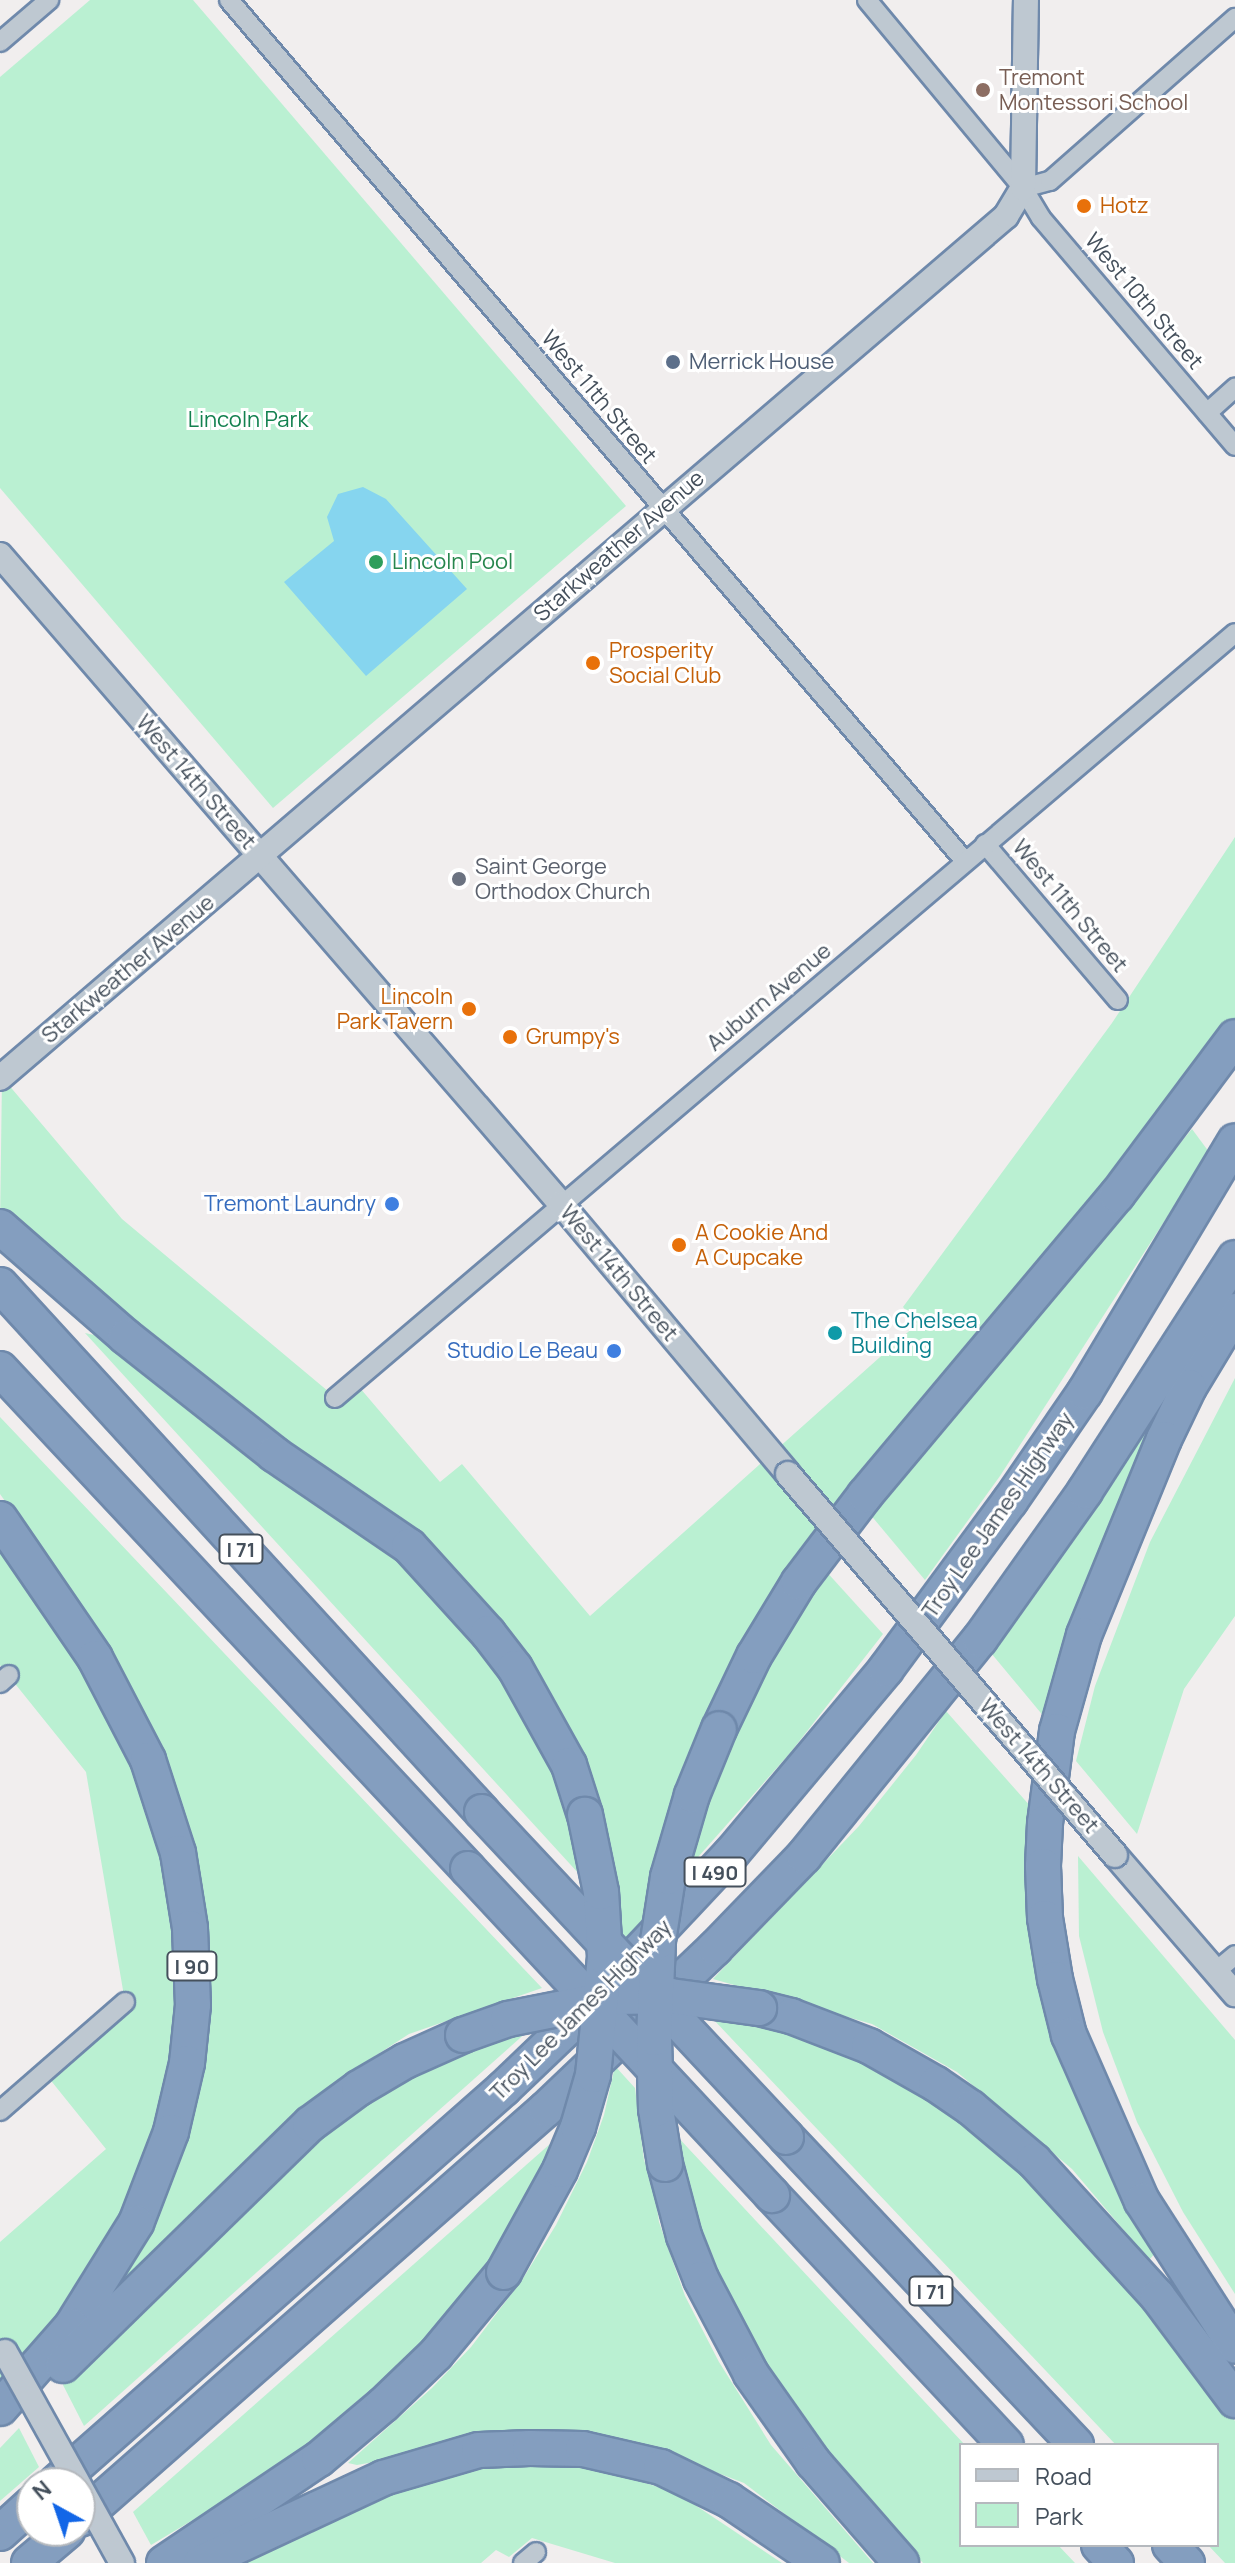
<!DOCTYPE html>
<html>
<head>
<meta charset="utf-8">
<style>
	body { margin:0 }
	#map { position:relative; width:1235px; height:2563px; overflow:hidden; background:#f1eeee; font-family:Manrope,sans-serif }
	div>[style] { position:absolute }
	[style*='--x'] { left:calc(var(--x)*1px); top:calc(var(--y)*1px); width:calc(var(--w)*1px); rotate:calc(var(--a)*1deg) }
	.green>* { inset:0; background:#baf0d2 }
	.water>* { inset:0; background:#86d5ef }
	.roads { filter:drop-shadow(2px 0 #6f89ab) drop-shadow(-2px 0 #6f89ab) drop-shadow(0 2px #6f89ab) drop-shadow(0 -2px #6f89ab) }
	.minor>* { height:18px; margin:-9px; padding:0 9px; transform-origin:9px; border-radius:9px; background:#bec8d1 }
	.tertiary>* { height:24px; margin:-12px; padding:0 12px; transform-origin:12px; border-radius:12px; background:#bec8d1 }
	.motorway>* { height:34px; margin:-17px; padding:0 17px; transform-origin:17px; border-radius:17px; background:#849ebf }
	.bridges { filter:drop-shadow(2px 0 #6f89ab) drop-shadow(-2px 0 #6f89ab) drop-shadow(0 2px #6f89ab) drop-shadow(0 -2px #6f89ab) }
	.tertiary-bridge>* { height:24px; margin:-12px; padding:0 12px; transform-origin:12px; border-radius:12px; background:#bec8d1 }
	.motorway-bridge>* { height:34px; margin:-17px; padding:0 17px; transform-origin:17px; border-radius:17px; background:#849ebf }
	.dots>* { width:22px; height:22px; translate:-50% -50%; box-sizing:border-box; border:4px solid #fff; border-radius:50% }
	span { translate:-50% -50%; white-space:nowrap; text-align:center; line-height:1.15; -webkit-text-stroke:6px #fff; paint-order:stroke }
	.shield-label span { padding:2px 6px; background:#fff; border:2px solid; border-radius:6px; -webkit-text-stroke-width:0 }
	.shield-label { font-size:20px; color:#45505c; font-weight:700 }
	.education-label { font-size:22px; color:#785e54 }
	.left { translate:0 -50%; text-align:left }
	.food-label { font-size:22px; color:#c56008 }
	.right { translate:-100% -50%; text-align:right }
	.street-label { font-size:22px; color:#45505c }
	.service-label { font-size:22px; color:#4e5e75 }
	.park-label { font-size:22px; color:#13814f }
	.leisure-label { font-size:22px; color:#27864d }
	.worship-label { font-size:22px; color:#5b616d }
	.shop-label { font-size:22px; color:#366cbe }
	.culture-label { font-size:22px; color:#0d838f }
	.legend { position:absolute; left:959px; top:2443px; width:260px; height:104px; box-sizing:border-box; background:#fff; border:2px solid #b5b9be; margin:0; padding:10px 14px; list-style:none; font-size:24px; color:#45505c }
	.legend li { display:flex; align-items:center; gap:16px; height:40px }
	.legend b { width:40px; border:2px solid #b5b9be }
	.north { position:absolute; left:16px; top:2467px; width:80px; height:80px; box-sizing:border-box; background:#fff; border:2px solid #b5b9be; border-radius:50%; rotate:320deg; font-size:22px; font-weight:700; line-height:32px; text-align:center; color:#45505c }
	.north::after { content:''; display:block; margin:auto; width:28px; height:36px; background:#1266e7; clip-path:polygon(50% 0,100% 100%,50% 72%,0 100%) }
</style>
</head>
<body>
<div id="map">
	<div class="green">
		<div style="clip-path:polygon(90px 0,193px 0,626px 506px,273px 808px,0 488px,0 77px)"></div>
		<div style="clip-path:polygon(1235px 837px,1235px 1037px,799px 1582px,624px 1969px,595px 1856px,488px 1633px,0 1227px,2px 1077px,122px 1219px,335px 1397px,354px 1381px,440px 1482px,462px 1464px,590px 1616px,917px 1324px,903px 1307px,1112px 1023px)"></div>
		<div style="clip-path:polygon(1192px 1129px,1209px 1152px,1000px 1476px,925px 1580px,869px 1513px)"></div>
		<div style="clip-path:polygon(85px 1333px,94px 1335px,185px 1408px,390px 1550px,496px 1664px,547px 1754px,576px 1846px,580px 1875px)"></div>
		<div style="clip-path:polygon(1235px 1378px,1235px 1616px,1184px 1689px,1137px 1834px,1076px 1761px,1095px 1686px,1150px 1542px)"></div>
		<div style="clip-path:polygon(0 1417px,542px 1988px,409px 2034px,355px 2069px,308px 2103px,115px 2293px,137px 2257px,172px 2179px,190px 2121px,204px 2046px,209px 1975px,204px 1903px,190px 1833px,167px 1766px,85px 1614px,0 1494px)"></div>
		<div style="clip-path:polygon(1146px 1424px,1152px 1433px,1094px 1564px,1071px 1632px,1050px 1724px,991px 1653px)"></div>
		<div style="clip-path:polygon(0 1519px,95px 1658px,190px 1928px,155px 2177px,0 2408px,0 2372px,11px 2362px,0 2342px,0 2242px,106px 2149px,44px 2072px,125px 2002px,86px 1772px,0 1665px)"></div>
		<div style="clip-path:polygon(824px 1569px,883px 1634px,790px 1753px,691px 1865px,714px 1788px,745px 1711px,779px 1643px)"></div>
		<div style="clip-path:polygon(946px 1711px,1031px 1807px,1026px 1873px,1158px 2250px,1149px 2260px,1072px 2169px,957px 2072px,872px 2024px,713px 1979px,859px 1826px,916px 1755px)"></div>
		<div style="clip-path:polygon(1078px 1856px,1235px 2040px,1235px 2294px,1183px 2212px,1137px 2122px,1103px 2032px,1079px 1936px)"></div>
		<div style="clip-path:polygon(713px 2019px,764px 2021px,830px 2042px,915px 2086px,1015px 2161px,1103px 2250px,1235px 2421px,1235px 2563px,1225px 2563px,1208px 2545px,1217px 2545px,1217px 2445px,1116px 2445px)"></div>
		<div style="clip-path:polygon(529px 2030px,84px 2426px,63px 2385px,127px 2318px,325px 2130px,393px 2083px,453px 2053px)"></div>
		<div style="clip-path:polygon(615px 2066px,635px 2088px,644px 2160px,654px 2188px,659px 2222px,685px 2296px,719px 2362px,771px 2445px,873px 2563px,849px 2563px,744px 2483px,673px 2456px,397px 2458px,357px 2465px,348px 2463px,432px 2388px,471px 2347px,522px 2280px,556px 2225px,587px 2162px,604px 2115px)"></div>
		<div style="clip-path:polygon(675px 2134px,965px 2445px,961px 2445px,961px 2545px,1058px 2545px,1075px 2563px,923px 2563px,876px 2515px,811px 2434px,765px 2365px,735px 2311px,685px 2189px)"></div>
		<div style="clip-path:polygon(559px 2136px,501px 2251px,423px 2344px,301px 2450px,253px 2484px,151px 2545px,133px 2512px)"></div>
		<div style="clip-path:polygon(19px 2428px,39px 2467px,0 2501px,0 2448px)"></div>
		<div style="clip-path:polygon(545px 2463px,611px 2472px,677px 2493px,782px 2563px,615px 2563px,532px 2538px,509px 2557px,496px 2550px,481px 2563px,238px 2563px,350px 2507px,423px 2480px,482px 2466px)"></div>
	</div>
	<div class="water">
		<div style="clip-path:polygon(363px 487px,386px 499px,467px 589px,366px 676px,284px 582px,334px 541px,327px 517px,338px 494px)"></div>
	</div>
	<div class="roads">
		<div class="minor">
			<div style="--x:229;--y:0;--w:1133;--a:49.48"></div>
			<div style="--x:867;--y:0;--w:244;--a:50.3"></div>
			<div style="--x:1023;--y:188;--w:35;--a:59"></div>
			<div style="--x:1041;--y:218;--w:299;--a:49.6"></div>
			<div style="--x:0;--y:42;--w:65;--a:-40.6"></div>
			<div style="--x:1023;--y:188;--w:28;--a:-15"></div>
			<div style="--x:1050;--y:181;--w:247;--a:-41.4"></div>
			<div style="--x:1207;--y:413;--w:38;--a:-42"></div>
			<div style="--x:985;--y:844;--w:205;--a:49.6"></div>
			<div style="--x:335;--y:1398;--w:1181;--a:-40.36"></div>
			<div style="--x:0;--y:1683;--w:12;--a:-42"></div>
			<div style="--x:1215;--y:1972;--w:26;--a:-40"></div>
			<div style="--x:0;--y:2111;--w:166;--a:-41.1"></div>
			<div style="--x:523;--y:2563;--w:17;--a:-40"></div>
		</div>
		<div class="tertiary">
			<div style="--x:0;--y:555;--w:858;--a:49.16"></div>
			<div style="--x:561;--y:1204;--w:353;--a:49.9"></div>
			<div style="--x:0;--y:1078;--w:1325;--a:-40.59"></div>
			<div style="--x:1006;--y:216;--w:33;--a:-59"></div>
			<div style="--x:1023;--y:188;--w:188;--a:-89.1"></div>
			<div style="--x:1115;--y:1855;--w:184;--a:49.2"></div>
		</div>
		<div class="motorway">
			<div style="--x:0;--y:1227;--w:167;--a:41.1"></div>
			<div style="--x:126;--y:1337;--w:189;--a:38.3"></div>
			<div style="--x:274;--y:1454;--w:163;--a:34.3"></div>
			<div style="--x:409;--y:1546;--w:118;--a:47.8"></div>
			<div style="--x:488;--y:1633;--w:44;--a:52.4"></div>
			<div style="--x:515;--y:1668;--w:111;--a:60.9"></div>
			<div style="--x:569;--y:1765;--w:52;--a:72.3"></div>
			<div style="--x:0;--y:1285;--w:714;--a:47.55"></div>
			<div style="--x:1235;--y:1311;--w:89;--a:121.2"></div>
			<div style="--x:1189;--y:1387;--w:58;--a:115.7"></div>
			<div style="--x:1164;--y:1439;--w:212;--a:112.2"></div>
			<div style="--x:1084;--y:1635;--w:100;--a:105.7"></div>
			<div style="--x:1057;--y:1731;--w:93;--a:97.4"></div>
			<div style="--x:1045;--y:1823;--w:43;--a:92.7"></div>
			<div style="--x:1043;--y:1866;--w:52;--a:87.8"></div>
			<div style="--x:1045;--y:1918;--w:62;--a:80.7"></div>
			<div style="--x:1055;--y:1979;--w:58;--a:76"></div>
			<div style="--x:1069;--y:2035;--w:181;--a:66.3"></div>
			<div style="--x:1142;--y:2201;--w:172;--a:57.3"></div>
			<div style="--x:0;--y:1369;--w:685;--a:46.89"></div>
			<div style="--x:0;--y:1519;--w:168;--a:55.6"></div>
			<div style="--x:95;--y:1658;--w:115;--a:62.5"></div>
			<div style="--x:148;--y:1760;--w:98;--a:72.1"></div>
			<div style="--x:178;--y:1853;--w:76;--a:80.9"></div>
			<div style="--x:190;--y:1928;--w:77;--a:87.8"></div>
			<div style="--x:193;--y:2005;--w:58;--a:95.9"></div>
			<div style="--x:187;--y:2063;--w:71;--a:103.1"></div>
			<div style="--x:171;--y:2132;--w:97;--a:111"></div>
			<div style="--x:136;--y:2223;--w:121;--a:121.9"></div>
			<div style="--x:72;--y:2326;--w:109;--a:131.3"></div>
			<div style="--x:719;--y:1729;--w:81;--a:-64.4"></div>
			<div style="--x:754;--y:1656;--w:87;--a:-58.7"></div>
			<div style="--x:799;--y:1582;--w:109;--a:-52.8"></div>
			<div style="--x:865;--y:1495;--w:392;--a:-50"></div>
			<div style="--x:1117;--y:1195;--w:197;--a:-53.2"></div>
			<div style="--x:759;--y:2008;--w:33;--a:14"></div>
			<div style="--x:791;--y:2016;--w:84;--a:21"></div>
			<div style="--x:869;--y:2046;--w:77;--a:29.6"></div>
			<div style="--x:936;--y:2084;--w:42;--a:34.4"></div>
			<div style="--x:971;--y:2108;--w:82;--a:40.1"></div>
			<div style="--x:1034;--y:2161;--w:184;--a:47.6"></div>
			<div style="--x:1158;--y:2297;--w:129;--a:53.2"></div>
			<div style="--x:786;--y:2137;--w:423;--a:46.7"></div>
			<div style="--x:665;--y:2164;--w:74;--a:75.2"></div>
			<div style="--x:684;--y:2236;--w:46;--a:68.4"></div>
			<div style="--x:701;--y:2279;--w:107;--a:62.2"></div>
			<div style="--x:751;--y:2374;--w:108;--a:54.8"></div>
			<div style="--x:813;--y:2462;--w:134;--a:48.9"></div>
			<div style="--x:772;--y:2195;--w:342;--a:46.9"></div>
			<div style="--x:63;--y:2365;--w:345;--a:-44.3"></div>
			<div style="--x:310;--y:2124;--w:61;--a:-36.3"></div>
			<div style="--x:359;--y:2088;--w:53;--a:-30.4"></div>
			<div style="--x:405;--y:2061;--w:64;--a:-24.1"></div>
			<div style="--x:56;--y:2483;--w:597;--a:-41.4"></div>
			<div style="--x:504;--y:2088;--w:95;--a:-43.7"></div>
			<div style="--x:573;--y:2022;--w:231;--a:-46.8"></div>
			<div style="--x:731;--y:1854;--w:241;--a:-50"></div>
			<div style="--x:886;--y:1669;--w:209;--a:-53.6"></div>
			<div style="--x:1010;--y:1501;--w:132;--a:-55.5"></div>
			<div style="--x:1085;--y:1392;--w:292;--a:-59.1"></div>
			<div style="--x:80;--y:2519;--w:621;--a:-41.34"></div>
			<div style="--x:546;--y:2109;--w:233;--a:-43.6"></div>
			<div style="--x:715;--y:1948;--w:128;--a:-45.9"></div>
			<div style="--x:804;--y:1856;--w:279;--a:-51"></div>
			<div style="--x:980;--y:1639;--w:181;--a:-54.6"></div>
			<div style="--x:1085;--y:1491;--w:277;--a:-57.2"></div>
			<div style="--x:0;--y:2533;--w:43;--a:-42.2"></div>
			<div style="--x:1099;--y:2545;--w:25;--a:47"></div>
			<div style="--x:1170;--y:2545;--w:25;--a:47"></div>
			<div style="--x:29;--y:2563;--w:50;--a:-40.1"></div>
			<div style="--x:164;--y:2563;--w:187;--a:-33.9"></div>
			<div style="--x:319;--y:2459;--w:84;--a:-40.2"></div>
			<div style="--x:383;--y:2405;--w:74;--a:-43.9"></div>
			<div style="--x:436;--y:2354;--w:107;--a:-50.3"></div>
			<div style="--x:201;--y:2563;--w:201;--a:-25"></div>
			<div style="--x:383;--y:2478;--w:100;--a:-16.3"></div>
			<div style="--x:479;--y:2450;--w:51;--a:-2.2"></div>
			<div style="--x:530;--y:2448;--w:53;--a:1.1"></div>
			<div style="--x:583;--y:2449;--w:80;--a:13"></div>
			<div style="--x:661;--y:2467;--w:76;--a:25.9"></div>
			<div style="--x:729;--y:2500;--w:112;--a:34.1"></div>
		</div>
	</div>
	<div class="bridges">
		<div class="tertiary-bridge">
			<div style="--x:788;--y:1474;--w:502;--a:49.36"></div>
			<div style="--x:5;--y:2352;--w:150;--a:60.9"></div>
			<div style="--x:80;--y:2487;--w:87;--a:61.1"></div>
		</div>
		<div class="motorway-bridge">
			<div style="--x:482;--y:1812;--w:445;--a:46.9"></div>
			<div style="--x:468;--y:1869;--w:446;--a:47"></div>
			<div style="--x:463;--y:2035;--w:48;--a:-19.6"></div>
			<div style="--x:508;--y:2019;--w:112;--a:-11.3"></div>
			<div style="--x:618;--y:1997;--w:53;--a:-1.1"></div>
			<div style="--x:671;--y:1996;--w:89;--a:7.8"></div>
			<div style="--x:665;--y:2164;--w:56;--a:-99.3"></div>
			<div style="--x:656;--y:2109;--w:71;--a:-91.6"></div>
			<div style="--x:654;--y:2038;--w:97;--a:-87.6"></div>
			<div style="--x:658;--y:1941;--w:65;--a:-81.1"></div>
			<div style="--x:668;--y:1877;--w:85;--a:-73.7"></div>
			<div style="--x:692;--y:1795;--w:71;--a:-67.8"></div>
			<div style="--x:504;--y:2272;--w:116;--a:-61.2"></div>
			<div style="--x:560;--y:2170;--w:47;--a:-67.3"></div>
			<div style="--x:578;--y:2127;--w:54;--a:-73.9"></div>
			<div style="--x:593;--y:2075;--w:119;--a:-84.2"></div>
			<div style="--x:605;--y:1957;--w:65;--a:-93.5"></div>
			<div style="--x:601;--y:1892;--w:79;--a:-101.7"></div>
		</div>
	</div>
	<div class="dots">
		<div style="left:983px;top:90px;background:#8d6e63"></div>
		<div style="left:1084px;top:206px;background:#e8710a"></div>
		<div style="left:673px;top:362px;background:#5c6f8a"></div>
		<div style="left:376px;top:562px;background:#2e9e5b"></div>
		<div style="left:593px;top:663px;background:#e8710a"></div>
		<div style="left:459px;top:879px;background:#6b7280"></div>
		<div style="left:469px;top:1009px;background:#e8710a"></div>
		<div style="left:510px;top:1037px;background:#e8710a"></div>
		<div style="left:392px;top:1204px;background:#3f7fe0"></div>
		<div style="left:679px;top:1245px;background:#e8710a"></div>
		<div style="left:835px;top:1333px;background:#0f9aa8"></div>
		<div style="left:614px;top:1351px;background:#3f7fe0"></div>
	</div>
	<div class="shield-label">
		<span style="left:241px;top:1549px">I 71</span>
		<span style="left:715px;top:1872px">I 490</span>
		<span style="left:192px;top:1966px">I 90</span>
		<span style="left:931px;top:2291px">I 71</span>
	</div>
	<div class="education-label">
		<span class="left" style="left:999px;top:90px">Tremont<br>Montessori School</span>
	</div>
	<div class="food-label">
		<span class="left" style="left:1100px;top:206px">Hotz</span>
		<span class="left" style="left:609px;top:663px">Prosperity<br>Social Club</span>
		<span class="right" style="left:453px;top:1009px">Lincoln<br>Park Tavern</span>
		<span class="left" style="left:526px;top:1037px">Grumpy's</span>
		<span class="left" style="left:695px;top:1245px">A Cookie And<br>A Cupcake</span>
	</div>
	<div class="street-label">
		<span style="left:1144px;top:301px;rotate:50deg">West 10th Street</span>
		<span style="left:599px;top:397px;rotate:50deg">West 11th Street</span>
		<span style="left:619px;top:546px;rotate:-41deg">Starkweather Avenue</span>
		<span style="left:196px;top:782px;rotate:49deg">West 14th Street</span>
		<span style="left:1070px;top:906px;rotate:50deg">West 11th Street</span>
		<span style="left:128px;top:969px;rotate:-40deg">Starkweather Avenue</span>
		<span style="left:769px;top:997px;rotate:-40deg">Auburn Avenue</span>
		<span style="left:619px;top:1273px;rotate:50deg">West 14th Street</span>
		<span style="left:998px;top:1515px;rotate:-55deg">Troy Lee James Highway</span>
		<span style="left:1039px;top:1766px;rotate:49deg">West 14th Street</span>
		<span style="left:581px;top:2010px;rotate:-45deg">Troy Lee James Highway</span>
	</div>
	<div class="service-label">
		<span class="left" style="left:689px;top:362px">Merrick House</span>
	</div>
	<div class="park-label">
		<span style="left:248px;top:420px">Lincoln Park</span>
	</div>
	<div class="leisure-label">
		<span class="left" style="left:392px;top:562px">Lincoln Pool</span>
	</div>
	<div class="worship-label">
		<span class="left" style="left:475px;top:879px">Saint George<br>Orthodox Church</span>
	</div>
	<div class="shop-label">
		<span class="right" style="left:376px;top:1204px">Tremont Laundry</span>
		<span class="right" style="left:598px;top:1351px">Studio Le Beau</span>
	</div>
	<div class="culture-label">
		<span class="left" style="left:851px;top:1333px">The Chelsea<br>Building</span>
	</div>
	<ul class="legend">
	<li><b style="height:10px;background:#bec8d1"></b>Road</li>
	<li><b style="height:22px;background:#baf0d2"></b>Park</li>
	</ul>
	<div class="north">N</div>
</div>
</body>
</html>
